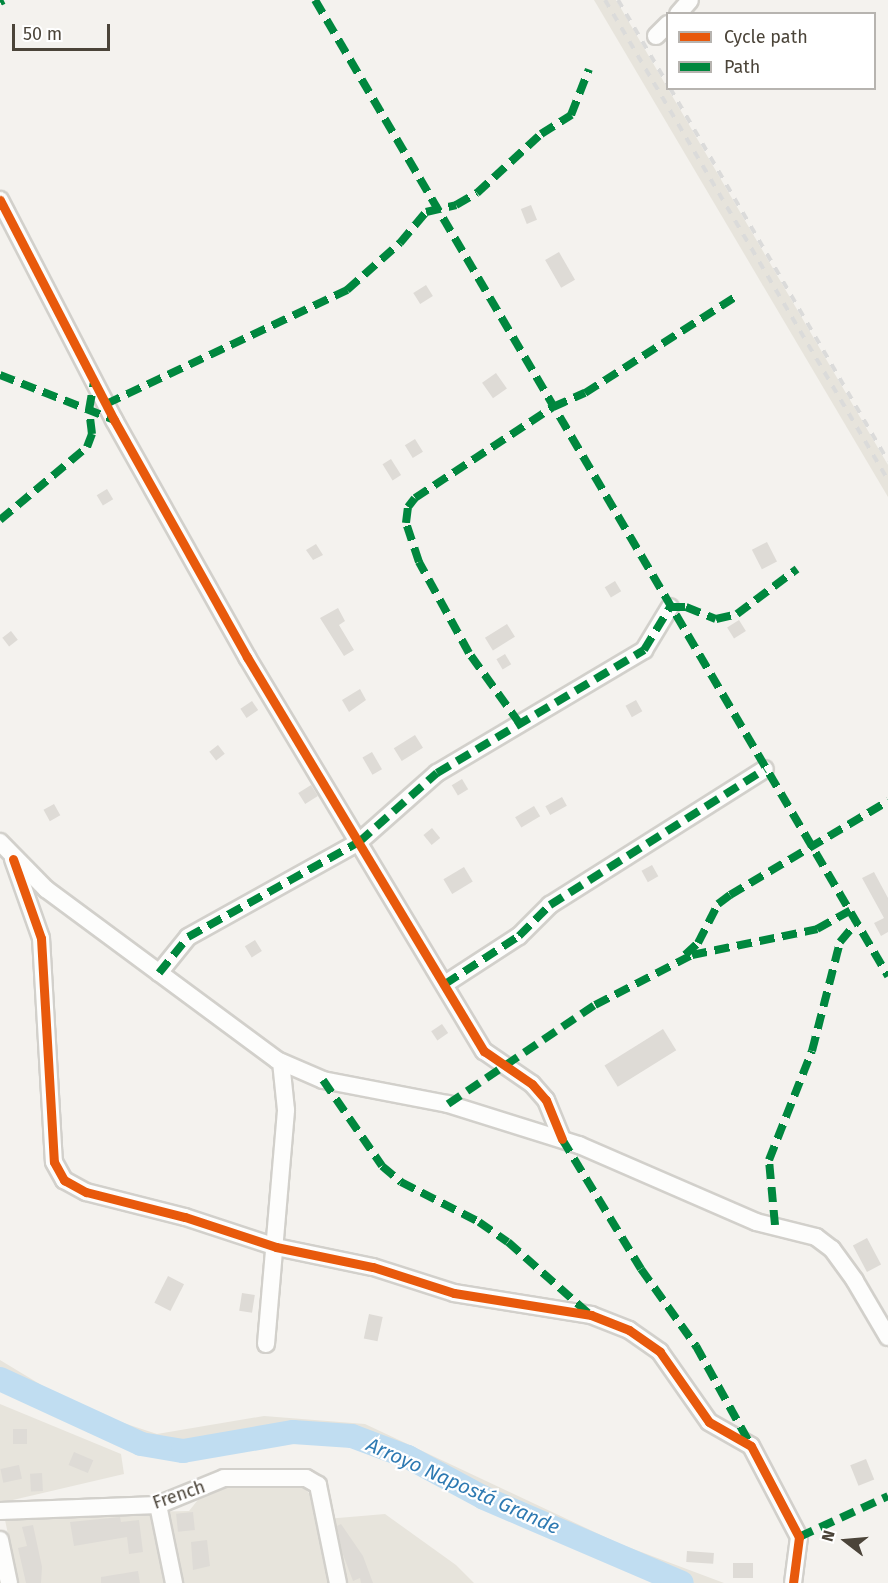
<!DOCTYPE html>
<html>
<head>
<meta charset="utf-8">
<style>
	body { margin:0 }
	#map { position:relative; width:888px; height:1583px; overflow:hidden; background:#f4f2ee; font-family:"Fira Sans",sans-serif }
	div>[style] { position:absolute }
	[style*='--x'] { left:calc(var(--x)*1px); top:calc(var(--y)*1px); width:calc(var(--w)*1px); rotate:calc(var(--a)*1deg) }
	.residential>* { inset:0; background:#e7e4dc }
	.river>* { height:24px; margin:-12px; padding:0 12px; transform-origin:12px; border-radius:12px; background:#c0ddf1 }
	.building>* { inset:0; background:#dedbd6; transform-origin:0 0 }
	.roads { filter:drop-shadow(2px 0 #d2d0cb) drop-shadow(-2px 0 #d2d0cb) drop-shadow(0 2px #d2d0cb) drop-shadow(0 -2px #d2d0cb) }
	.minor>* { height:16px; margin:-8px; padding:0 8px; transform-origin:8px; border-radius:8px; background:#fdfdfc }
	.rail>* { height:4px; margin-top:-2px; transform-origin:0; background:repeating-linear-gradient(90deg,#dbdbda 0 8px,transparent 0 16px) }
	.quiet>* { height:8px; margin-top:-4px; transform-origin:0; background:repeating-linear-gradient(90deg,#00873e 0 15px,transparent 0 23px) }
	.cycleway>* { height:9px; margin:-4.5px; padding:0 4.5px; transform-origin:4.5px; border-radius:4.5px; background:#e8590c }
	span { translate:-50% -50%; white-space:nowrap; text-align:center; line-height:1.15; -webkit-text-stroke:4.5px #fff; paint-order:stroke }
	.street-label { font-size:18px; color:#4b4439 }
	.water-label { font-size:20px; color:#2e7ab2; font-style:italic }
	.legend { position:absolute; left:666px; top:12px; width:210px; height:78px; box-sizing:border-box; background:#fff; border:2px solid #b7b4b0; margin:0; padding:8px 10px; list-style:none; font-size:18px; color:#4b4439 }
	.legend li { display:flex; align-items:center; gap:12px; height:30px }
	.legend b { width:30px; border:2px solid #b7b4b0 }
	.north { position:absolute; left:816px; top:1511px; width:60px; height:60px; -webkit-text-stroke:4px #fff; paint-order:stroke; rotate:286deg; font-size:16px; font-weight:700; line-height:24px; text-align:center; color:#4b4439 }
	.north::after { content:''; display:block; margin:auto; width:21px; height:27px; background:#4b4439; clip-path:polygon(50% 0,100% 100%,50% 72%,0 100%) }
	.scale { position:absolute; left:12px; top:24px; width:98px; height:27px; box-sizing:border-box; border:3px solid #4b4439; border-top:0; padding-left:8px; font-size:18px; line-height:21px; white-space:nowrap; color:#4b4439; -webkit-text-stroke:4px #fff; paint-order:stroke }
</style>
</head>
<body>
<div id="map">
	<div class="residential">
		<div style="clip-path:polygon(594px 0,616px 0,888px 465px,888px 497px)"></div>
		<div style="clip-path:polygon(0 1360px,81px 1409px,157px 1434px,264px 1416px,365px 1424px,620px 1544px,724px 1583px,682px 1583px,484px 1498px,408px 1457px,352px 1436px,293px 1432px,183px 1451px,141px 1444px,0 1379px)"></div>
		<div style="clip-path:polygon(0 1404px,121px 1454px,124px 1474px,0 1503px)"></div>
		<div style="clip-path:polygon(209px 1486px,303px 1486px,322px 1509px,337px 1583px,18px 1583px,4px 1515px,189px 1511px)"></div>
		<div style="clip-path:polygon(385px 1514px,456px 1565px,474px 1583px,344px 1583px,326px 1519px)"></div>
	</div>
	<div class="river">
		<div style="--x:0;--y:1379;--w:155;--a:24.7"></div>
		<div style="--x:141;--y:1444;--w:43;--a:9.5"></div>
		<div style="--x:183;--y:1451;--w:112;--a:-9.8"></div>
		<div style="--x:293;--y:1432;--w:59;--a:3.9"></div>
		<div style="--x:352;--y:1436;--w:60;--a:20.6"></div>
		<div style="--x:408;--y:1457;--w:86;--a:28.3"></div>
		<div style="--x:484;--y:1498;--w:215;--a:23.2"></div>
	</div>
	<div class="building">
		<div style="left:531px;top:205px;width:16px;height:11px;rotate:68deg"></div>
		<div style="left:559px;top:252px;width:32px;height:16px;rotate:60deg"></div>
		<div style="left:426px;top:285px;width:13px;height:15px;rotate:58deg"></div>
		<div style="left:496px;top:373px;width:19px;height:17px;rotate:55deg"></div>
		<div style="left:415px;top:439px;width:15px;height:12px;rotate:58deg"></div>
		<div style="left:391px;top:459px;width:19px;height:10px;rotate:58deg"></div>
		<div style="left:107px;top:489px;width:12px;height:12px;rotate:59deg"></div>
		<div style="left:767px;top:542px;width:22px;height:17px;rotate:63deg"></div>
		<div style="clip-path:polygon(316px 544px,323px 555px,313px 560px,306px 550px)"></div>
		<div style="left:615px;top:581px;width:12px;height:12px;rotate:59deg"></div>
		<div style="clip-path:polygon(338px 608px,345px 621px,339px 625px,354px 650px,344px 656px,320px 618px)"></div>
		<div style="left:739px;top:620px;width:13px;height:14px;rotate:58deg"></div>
		<div style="left:507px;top:624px;width:15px;height:26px;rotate:58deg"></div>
		<div style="left:11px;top:631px;width:11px;height:11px;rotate:52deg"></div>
		<div style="left:505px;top:654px;width:12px;height:10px;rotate:59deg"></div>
		<div style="clip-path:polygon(360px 689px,366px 700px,349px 712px,342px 700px)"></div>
		<div style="left:636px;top:700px;width:13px;height:12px;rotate:61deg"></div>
		<div style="left:252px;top:701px;width:11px;height:14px;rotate:56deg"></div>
		<div style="left:415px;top:735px;width:15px;height:25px;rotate:58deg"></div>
		<div style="left:218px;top:745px;width:11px;height:11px;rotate:52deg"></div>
		<div style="left:372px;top:752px;width:20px;height:11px;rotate:60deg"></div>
		<div style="left:462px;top:779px;width:12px;height:12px;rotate:59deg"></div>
		<div style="left:311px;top:785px;width:13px;height:15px;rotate:58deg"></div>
		<div style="left:562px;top:797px;width:10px;height:19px;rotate:61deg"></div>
		<div style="left:54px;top:804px;width:13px;height:12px;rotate:61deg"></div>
		<div style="left:534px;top:806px;width:12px;height:22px;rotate:59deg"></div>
		<div style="left:432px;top:828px;width:13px;height:11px;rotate:51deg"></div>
		<div style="left:652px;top:865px;width:13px;height:12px;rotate:61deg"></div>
		<div style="left:464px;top:867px;width:17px;height:24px;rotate:59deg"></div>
		<div style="clip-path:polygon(874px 872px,888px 898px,888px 932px,881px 936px,874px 923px,884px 918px,862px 878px)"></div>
		<div style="left:255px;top:940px;width:13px;height:12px;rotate:58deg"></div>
		<div style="left:442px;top:1024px;width:11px;height:13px;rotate:56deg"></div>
		<div style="left:663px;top:1029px;width:25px;height:69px;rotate:58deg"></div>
		<div style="left:867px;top:1238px;width:30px;height:16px;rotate:62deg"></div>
		<div style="left:168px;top:1276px;width:18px;height:30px;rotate:27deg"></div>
		<div style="left:242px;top:1293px;width:13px;height:18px;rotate:9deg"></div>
		<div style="left:369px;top:1314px;width:14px;height:25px;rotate:12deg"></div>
		<div style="left:13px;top:1429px;width:14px;height:15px"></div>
		<div style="left:74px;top:1452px;width:21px;height:14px;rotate:23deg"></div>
		<div style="left:866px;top:1459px;width:22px;height:17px;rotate:68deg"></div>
		<div style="left:19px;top:1465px;width:14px;height:19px;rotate:78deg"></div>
		<div style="left:42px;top:1473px;width:18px;height:12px;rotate:87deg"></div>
		<div style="left:193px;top:1512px;width:18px;height:17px;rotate:84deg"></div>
		<div style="clip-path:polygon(120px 1517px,121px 1522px,139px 1520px,143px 1552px,129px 1554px,127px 1537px,74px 1546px,70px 1522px)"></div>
		<div style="clip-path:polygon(341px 1524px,363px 1556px,373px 1583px,361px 1583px,360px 1578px,353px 1581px,342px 1552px,337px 1526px)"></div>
		<div style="clip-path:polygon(33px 1525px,42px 1567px,41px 1583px,26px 1583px,18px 1548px,27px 1546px,22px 1527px)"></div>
		<div style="clip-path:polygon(207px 1540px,210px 1566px,193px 1570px,191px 1542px)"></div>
		<div style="left:687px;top:1551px;width:27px;height:11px;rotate:4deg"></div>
		<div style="left:733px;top:1563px;width:20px;height:15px"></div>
		<div style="clip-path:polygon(138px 1571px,140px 1583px,101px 1583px,101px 1577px)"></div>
	</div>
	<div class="roads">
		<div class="minor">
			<div style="--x:678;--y:14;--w:18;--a:-49"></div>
			<div style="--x:656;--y:36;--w:17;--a:-45"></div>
			<div style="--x:0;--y:200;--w:248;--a:62.6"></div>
			<div style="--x:114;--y:420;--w:272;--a:60.7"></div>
			<div style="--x:247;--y:657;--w:460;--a:59"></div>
			<div style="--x:484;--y:1051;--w:58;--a:34.5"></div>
			<div style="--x:532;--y:1084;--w:21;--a:49"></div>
			<div style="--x:546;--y:1100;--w:42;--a:67.7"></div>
			<div style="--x:0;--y:842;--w:66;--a:45.6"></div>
			<div style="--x:46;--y:889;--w:287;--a:36.5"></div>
			<div style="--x:277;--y:1060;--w:50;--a:23.5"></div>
			<div style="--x:323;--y:1080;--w:127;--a:10.9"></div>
			<div style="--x:448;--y:1104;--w:137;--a:17.4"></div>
			<div style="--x:579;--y:1145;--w:193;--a:23.5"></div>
			<div style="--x:756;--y:1222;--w:62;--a:14"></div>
			<div style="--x:816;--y:1237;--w:20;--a:37"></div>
			<div style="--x:832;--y:1249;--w:39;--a:54"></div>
			<div style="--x:855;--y:1281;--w:65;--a:59.5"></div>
			<div style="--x:13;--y:859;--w:84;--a:70.5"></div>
			<div style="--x:41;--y:938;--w:224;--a:86.7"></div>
			<div style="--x:54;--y:1162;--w:21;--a:61"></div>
			<div style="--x:64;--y:1180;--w:25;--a:29"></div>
			<div style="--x:86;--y:1192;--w:102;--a:14.2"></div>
			<div style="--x:185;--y:1217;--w:96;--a:18.2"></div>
			<div style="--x:276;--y:1247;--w:99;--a:11.7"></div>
			<div style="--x:373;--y:1267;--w:85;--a:17.8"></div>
			<div style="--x:454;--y:1293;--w:139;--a:9.1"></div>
			<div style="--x:591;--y:1315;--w:41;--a:21.5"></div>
			<div style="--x:629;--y:1330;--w:38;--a:35"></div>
			<div style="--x:660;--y:1352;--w:85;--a:55"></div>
			<div style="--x:709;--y:1422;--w:48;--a:29.7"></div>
			<div style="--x:751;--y:1446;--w:103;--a:62.2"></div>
			<div style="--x:799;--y:1537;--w:46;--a:97.4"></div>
			<div style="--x:159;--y:973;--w:46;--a:-51.1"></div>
			<div style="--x:188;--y:937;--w:196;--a:-29.1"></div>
			<div style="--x:359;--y:842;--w:104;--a:-41.5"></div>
			<div style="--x:437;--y:773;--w:241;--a:-30.7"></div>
			<div style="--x:644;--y:650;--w:50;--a:-58.8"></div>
			<div style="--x:445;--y:984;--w:88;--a:-33"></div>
			<div style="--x:519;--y:936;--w:44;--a:-45"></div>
			<div style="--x:550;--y:905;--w:254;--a:-32.3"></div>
			<div style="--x:266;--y:1344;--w:235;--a:-85.1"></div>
			<div style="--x:286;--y:1110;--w:48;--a:-95.9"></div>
			<div style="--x:158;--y:1505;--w:80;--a:78.4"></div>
			<div style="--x:0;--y:1511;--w:158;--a:-2.2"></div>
			<div style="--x:158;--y:1505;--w:71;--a:-22.2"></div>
			<div style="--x:224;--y:1478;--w:82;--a:0"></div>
			<div style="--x:306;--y:1478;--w:14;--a:30"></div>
			<div style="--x:318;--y:1485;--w:100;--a:78.5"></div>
			<div style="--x:0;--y:1540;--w:44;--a:78.2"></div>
		</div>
	</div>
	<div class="rail">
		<div style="--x:605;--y:0;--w:557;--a:59.48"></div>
		<div style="--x:618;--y:0;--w:99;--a:59.5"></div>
		<div style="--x:670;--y:88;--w:432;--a:59.7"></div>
	</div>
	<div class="quiet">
		<div style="--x:315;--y:0;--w:1132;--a:59.58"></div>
		<div style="--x:0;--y:2;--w:4;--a:-27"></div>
		<div style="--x:0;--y:375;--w:123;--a:21.5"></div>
		<div style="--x:106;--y:404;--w:267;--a:-25.3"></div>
		<div style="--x:347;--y:290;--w:71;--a:-41.6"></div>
		<div style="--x:400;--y:243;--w:40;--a:-50"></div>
		<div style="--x:426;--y:212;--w:31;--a:-13"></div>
		<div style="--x:456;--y:205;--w:24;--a:-30"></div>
		<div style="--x:477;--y:193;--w:87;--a:-42.7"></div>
		<div style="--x:541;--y:134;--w:36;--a:-32"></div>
		<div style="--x:571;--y:115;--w:49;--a:-68.6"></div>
		<div style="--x:0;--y:520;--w:114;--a:-40"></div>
		<div style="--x:87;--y:447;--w:14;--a:-69"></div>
		<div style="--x:92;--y:434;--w:24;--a:-97"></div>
		<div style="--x:89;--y:410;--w:27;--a:-80"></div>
		<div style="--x:520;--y:724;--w:87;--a:-125.7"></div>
		<div style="--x:469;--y:653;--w:104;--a:-118.8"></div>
		<div style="--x:419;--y:562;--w:41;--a:-108.4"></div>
		<div style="--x:406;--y:523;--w:16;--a:-83"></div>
		<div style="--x:408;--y:507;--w:11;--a:-52"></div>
		<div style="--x:415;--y:498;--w:165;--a:-33.4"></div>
		<div style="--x:553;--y:407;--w:35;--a:-24"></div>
		<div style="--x:585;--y:393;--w:178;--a:-32.6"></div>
		<div style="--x:685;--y:955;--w:18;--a:-43"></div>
		<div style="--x:698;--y:943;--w:44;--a:-62.9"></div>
		<div style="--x:718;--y:904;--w:15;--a:-37"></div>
		<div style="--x:730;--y:895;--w:184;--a:-30.7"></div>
		<div style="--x:159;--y:973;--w:46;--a:-51.1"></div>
		<div style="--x:188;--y:937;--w:196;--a:-29.1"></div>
		<div style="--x:359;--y:842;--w:104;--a:-41.5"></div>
		<div style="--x:437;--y:773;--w:241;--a:-30.7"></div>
		<div style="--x:644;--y:650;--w:50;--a:-58.8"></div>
		<div style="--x:670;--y:607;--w:16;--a:0"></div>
		<div style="--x:686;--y:607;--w:32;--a:22"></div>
		<div style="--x:716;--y:619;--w:22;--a:-13"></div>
		<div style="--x:737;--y:614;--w:75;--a:-36.9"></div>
		<div style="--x:445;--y:984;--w:88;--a:-33"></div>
		<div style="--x:519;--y:936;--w:44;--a:-45"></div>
		<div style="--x:550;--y:905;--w:254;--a:-32.3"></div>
		<div style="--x:323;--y:1080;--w:104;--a:55.5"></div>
		<div style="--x:382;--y:1166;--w:25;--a:40"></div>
		<div style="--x:401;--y:1182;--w:88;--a:27.1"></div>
		<div style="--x:479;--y:1222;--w:35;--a:35"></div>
		<div style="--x:508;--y:1242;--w:107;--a:41.6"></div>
		<div style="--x:448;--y:1104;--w:177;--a:-34"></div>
		<div style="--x:595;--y:1005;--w:109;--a:-27.3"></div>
		<div style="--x:692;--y:955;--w:128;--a:-11.7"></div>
		<div style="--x:817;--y:929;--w:38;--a:-29"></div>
		<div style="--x:562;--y:1139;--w:152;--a:58.7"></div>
		<div style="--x:641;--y:1269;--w:95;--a:54.5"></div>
		<div style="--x:696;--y:1346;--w:112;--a:61.1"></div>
		<div style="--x:775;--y:1225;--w:65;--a:-95.3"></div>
		<div style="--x:769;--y:1160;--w:117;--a:-68.5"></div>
		<div style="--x:812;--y:1051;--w:113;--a:-75.6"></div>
		<div style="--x:840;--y:942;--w:25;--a:-50"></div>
		<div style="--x:799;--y:1537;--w:98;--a:-24.7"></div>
	</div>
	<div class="cycleway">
		<div style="--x:0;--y:200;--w:248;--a:62.6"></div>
		<div style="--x:114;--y:420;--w:272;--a:60.7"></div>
		<div style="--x:247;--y:657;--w:460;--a:59"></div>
		<div style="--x:484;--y:1051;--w:58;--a:34.5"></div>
		<div style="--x:532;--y:1084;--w:21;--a:49"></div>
		<div style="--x:546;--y:1100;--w:42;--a:67.7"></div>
		<div style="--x:13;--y:859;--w:84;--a:70.5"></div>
		<div style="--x:41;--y:938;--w:224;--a:86.7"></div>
		<div style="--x:54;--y:1162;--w:21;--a:61"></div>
		<div style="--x:64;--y:1180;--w:25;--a:29"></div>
		<div style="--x:86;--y:1192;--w:102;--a:14.2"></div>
		<div style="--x:185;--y:1217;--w:96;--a:18.2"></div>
		<div style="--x:276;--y:1247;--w:99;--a:11.7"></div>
		<div style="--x:373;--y:1267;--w:85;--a:17.8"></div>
		<div style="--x:454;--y:1293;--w:139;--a:9.1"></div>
		<div style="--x:591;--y:1315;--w:41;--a:21.5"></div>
		<div style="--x:629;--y:1330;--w:38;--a:35"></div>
		<div style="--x:660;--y:1352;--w:85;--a:55"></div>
		<div style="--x:709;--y:1422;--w:48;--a:29.7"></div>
		<div style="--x:751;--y:1446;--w:103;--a:62.2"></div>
		<div style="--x:799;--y:1537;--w:46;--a:97.4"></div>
	</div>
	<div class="street-label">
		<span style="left:179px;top:1495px;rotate:-19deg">French</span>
	</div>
	<div class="water-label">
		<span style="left:463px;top:1486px;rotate:24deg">Arroyo Napostá Grande</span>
	</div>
	<ul class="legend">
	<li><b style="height:8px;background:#e8590c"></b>Cycle path</li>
	<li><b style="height:8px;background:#00873e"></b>Path</li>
	</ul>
	<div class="north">N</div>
	<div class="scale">50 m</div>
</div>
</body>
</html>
